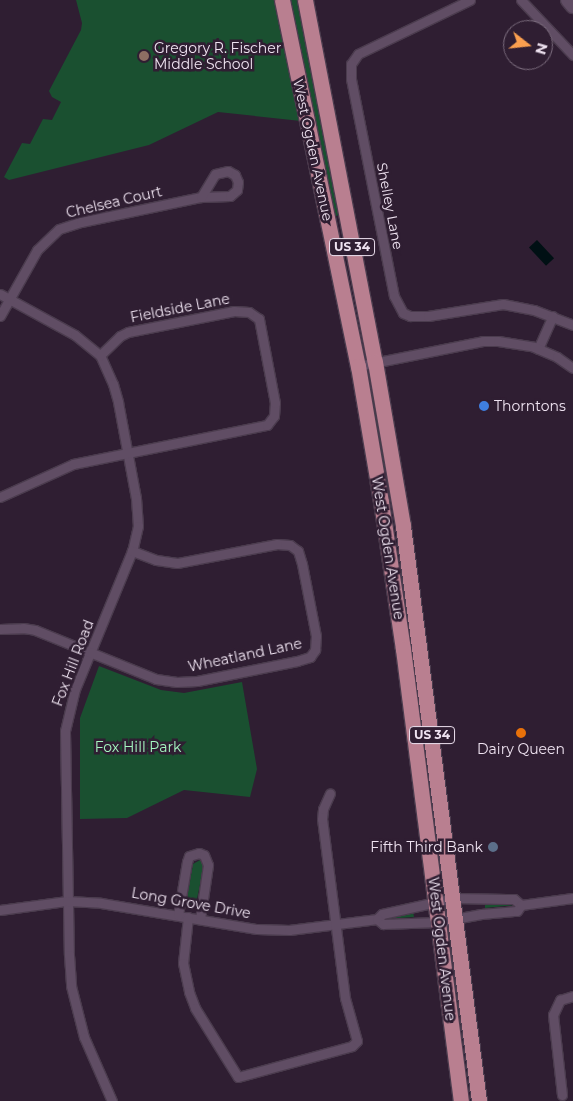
<!DOCTYPE html>
<html>
<head>
<meta charset="utf-8">
<style>
	body { margin:0 }
	#map { position:relative; width:573px; height:1101px; overflow:hidden; background:#2f1e32; font-family:Montserrat,sans-serif }
	div>[style] { position:absolute }
	[style*='--x'] { left:calc(var(--x)*1px); top:calc(var(--y)*1px); width:calc(var(--w)*1px); rotate:calc(var(--a)*1deg) }
	.green>* { inset:0; background:#1a5030 }
	.water>* { inset:0; background:#001014; transform-origin:0 0 }
	.roads { filter:drop-shadow(1px 0 #4b3c4e) drop-shadow(-1px 0 #4b3c4e) drop-shadow(0 1px #4b3c4e) drop-shadow(0 -1px #4b3c4e) }
	.street>* { height:9px; margin:-4.5px; padding:0 4.5px; transform-origin:4.5px; border-radius:4.5px; background:#604d64 }
	.secondary>* { height:14px; margin:-7px; padding:0 7px; transform-origin:7px; border-radius:7px; background:#604d64 }
	.primary>* { height:15px; margin:-7.5px; padding:0 7.5px; transform-origin:7.5px; border-radius:7.5px; background:#b97f90 }
	.dots>* { width:14px; height:14px; translate:-50% -50%; box-sizing:border-box; border:2px solid #2f1e32; border-radius:50% }
	span { translate:-50% -50%; white-space:nowrap; text-align:center; line-height:1.15; -webkit-text-stroke:5px #2f1e32; paint-order:stroke }
	.shield-label span { padding:1px 4px; background:#2f1e32; border:1px solid; border-radius:4px; -webkit-text-stroke-width:0 }
	.shield-label { font-size:12px; color:#efe3f1; font-weight:700 }
	.poi-label { font-size:14px; color:#efe3f1 }
	.left { translate:0 -50%; text-align:left }
	.right { translate:-100% -50%; text-align:right }
	.street-label { font-size:14px; color:#efe3f1 }
	.park-label { font-size:14px; color:#a5f8c1 }
	.north { position:absolute; left:503px; top:20px; width:50px; height:50px; box-sizing:border-box; background:#2f1e32; border:1px solid #7c6d7e; border-radius:50%; rotate:106deg; font-size:14px; font-weight:700; line-height:20px; text-align:center; color:#efe3f1 }
	.north::after { content:''; display:block; margin:auto; width:18px; height:22px; background:#fa9f4f; clip-path:polygon(50% 0,100% 100%,50% 72%,0 100%) }
</style>
</head>
<body>
<div id="map">
	<div class="green">
		<div style="clip-path:polygon(76px 0,277px 0,301px 121px,218px 112px,149px 145px,9px 180px,4px 177px,22px 143px,30px 144px,43px 119px,52px 120px,61px 102px,52px 97px,49px 91px,81px 30px,82px 23px)"></div>
		<div style="clip-path:polygon(289px 0,298px 0,339px 215px,336px 216px,326px 180px)"></div>
		<div style="clip-path:polygon(371px 393px,374px 393px,388px 470px,384px 471px,372px 418px)"></div>
		<div style="clip-path:polygon(411px 623px,429px 755px,425px 755px,418px 721px,406px 625px)"></div>
		<div style="clip-path:polygon(99px 666px,161px 690px,184px 693px,242px 682px,257px 769px,250px 797px,184px 790px,127px 818px,80px 819px,80px 718px)"></div>
		<div style="clip-path:polygon(200px 860px,204px 866px,195px 908px,188px 907px,186px 903px,193px 864px)"></div>
		<div style="clip-path:polygon(485px 903px,514px 903px,516px 905px,485px 908px)"></div>
		<div style="clip-path:polygon(413px 912px,414px 917px,383px 919px,384px 917px)"></div>
	</div>
	<div class="water">
		<div style="left:537px;top:240px;width:25px;height:11px;rotate:47deg"></div>
	</div>
	<div class="roads">
		<div class="street">
			<div style="--x:470;--y:0;--w:124;--a:154.3"></div>
			<div style="--x:358;--y:54;--w:12;--a:125"></div>
			<div style="--x:351;--y:64;--w:15;--a:90"></div>
			<div style="--x:351;--y:79;--w:221;--a:78.8"></div>
			<div style="--x:394;--y:296;--w:19;--a:62"></div>
			<div style="--x:403;--y:313;--w:8;--a:23"></div>
			<div style="--x:410;--y:316;--w:18;--a:0"></div>
			<div style="--x:428;--y:316;--w:76;--a:-9.1"></div>
			<div style="--x:503;--y:304;--w:32;--a:11"></div>
			<div style="--x:534;--y:310;--w:42;--a:21"></div>
			<div style="--x:521;--y:0;--w:76;--a:46.6"></div>
			<div style="--x:0;--y:294;--w:85;--a:28.7"></div>
			<div style="--x:75;--y:335;--w:32;--a:39"></div>
			<div style="--x:100;--y:355;--w:32;--a:66"></div>
			<div style="--x:113;--y:384;--w:19;--a:74"></div>
			<div style="--x:118;--y:402;--w:98;--a:79.4"></div>
			<div style="--x:136;--y:498;--w:28;--a:86"></div>
			<div style="--x:138;--y:526;--w:26;--a:103"></div>
			<div style="--x:132;--y:551;--w:149;--a:112.4"></div>
			<div style="--x:75;--y:689;--w:43;--a:103.4"></div>
			<div style="--x:65;--y:731;--w:224;--a:89"></div>
			<div style="--x:69;--y:955;--w:31;--a:86"></div>
			<div style="--x:71;--y:986;--w:53;--a:75.7"></div>
			<div style="--x:84;--y:1037;--w:70;--a:66.4"></div>
			<div style="--x:0;--y:316;--w:76;--a:-60.7"></div>
			<div style="--x:37;--y:250;--w:30;--a:-44"></div>
			<div style="--x:59;--y:229;--w:23;--a:-18"></div>
			<div style="--x:81;--y:222;--w:123;--a:-11.8"></div>
			<div style="--x:201;--y:197;--w:29;--a:-2"></div>
			<div style="--x:230;--y:196;--w:9;--a:-41"></div>
			<div style="--x:237;--y:190;--w:8;--a:-83"></div>
			<div style="--x:238;--y:182;--w:8;--a:-113"></div>
			<div style="--x:235;--y:175;--w:8;--a:-150"></div>
			<div style="--x:228;--y:171;--w:13;--a:167"></div>
			<div style="--x:215;--y:174;--w:27;--a:121"></div>
			<div style="--x:538;--y:349;--w:36;--a:-66"></div>
			<div style="--x:358;--y:366;--w:127;--a:-11.3"></div>
			<div style="--x:483;--y:341;--w:15;--a:0"></div>
			<div style="--x:498;--y:341;--w:36;--a:9"></div>
			<div style="--x:534;--y:347;--w:25;--a:23"></div>
			<div style="--x:557;--y:357;--w:19;--a:35"></div>
			<div style="--x:0;--y:497;--w:80;--a:-24.3"></div>
			<div style="--x:73;--y:464;--w:198;--a:-11.4"></div>
			<div style="--x:267;--y:425;--w:11;--a:-52"></div>
			<div style="--x:274;--y:416;--w:13;--a:-86"></div>
			<div style="--x:275;--y:403;--w:86;--a:-100.8"></div>
			<div style="--x:259;--y:319;--w:12;--a:-145"></div>
			<div style="--x:249;--y:312;--w:15;--a:-176"></div>
			<div style="--x:234;--y:311;--w:108;--a:168.8"></div>
			<div style="--x:128;--y:332;--w:9;--a:153"></div>
			<div style="--x:120;--y:336;--w:28;--a:136"></div>
			<div style="--x:0;--y:629;--w:23;--a:-2"></div>
			<div style="--x:23;--y:628;--w:12;--a:9"></div>
			<div style="--x:35;--y:630;--w:131;--a:22"></div>
			<div style="--x:156;--y:679;--w:21;--a:8"></div>
			<div style="--x:177;--y:682;--w:20;--a:-3"></div>
			<div style="--x:197;--y:681;--w:102;--a:-11.3"></div>
			<div style="--x:297;--y:661;--w:14;--a:-17"></div>
			<div style="--x:310;--y:657;--w:9;--a:-54"></div>
			<div style="--x:315;--y:650;--w:14;--a:-86"></div>
			<div style="--x:316;--y:636;--w:73;--a:-101"></div>
			<div style="--x:302;--y:564;--w:14;--a:-107"></div>
			<div style="--x:298;--y:551;--w:10;--a:-143"></div>
			<div style="--x:290;--y:545;--w:13;--a:-176"></div>
			<div style="--x:277;--y:544;--w:102;--a:169.2"></div>
			<div style="--x:177;--y:563;--w:21;--a:-172"></div>
			<div style="--x:156;--y:560;--w:26;--a:-159"></div>
			<div style="--x:0;--y:910;--w:68;--a:-7.7"></div>
			<div style="--x:67;--y:901;--w:34;--a:3"></div>
			<div style="--x:101;--y:903;--w:158;--a:9.5"></div>
			<div style="--x:257;--y:929;--w:32;--a:2"></div>
			<div style="--x:289;--y:930;--w:89;--a:-7.1"></div>
			<div style="--x:377;--y:919;--w:7;--a:-45"></div>
			<div style="--x:382;--y:914;--w:74;--a:-12.5"></div>
			<div style="--x:454;--y:898;--w:60;--a:1"></div>
			<div style="--x:514;--y:899;--w:9;--a:41"></div>
			<div style="--x:178;--y:915;--w:54;--a:-80.4"></div>
			<div style="--x:187;--y:862;--w:6;--a:-72"></div>
			<div style="--x:189;--y:856;--w:10;--a:-17"></div>
			<div style="--x:199;--y:853;--w:5;--a:22"></div>
			<div style="--x:204;--y:855;--w:11;--a:68"></div>
			<div style="--x:208;--y:865;--w:55;--a:98.4"></div>
			<div style="--x:188;--y:917;--w:46;--a:96.2"></div>
			<div style="--x:183;--y:963;--w:30;--a:78"></div>
			<div style="--x:189;--y:992;--w:17;--a:69"></div>
			<div style="--x:195;--y:1008;--w:81;--a:58.1"></div>
			<div style="--x:238;--y:1077;--w:118;--a:-15.2"></div>
			<div style="--x:352;--y:1046;--w:7;--a:-45"></div>
			<div style="--x:357;--y:1041;--w:45;--a:-105.6"></div>
			<div style="--x:345;--y:998;--w:180;--a:-97.3"></div>
			<div style="--x:322;--y:819;--w:10;--a:-84"></div>
			<div style="--x:323;--y:809;--w:17;--a:-66"></div>
			<div style="--x:377;--y:919;--w:8;--a:40"></div>
			<div style="--x:383;--y:924;--w:55;--a:-2.1"></div>
			<div style="--x:438;--y:922;--w:44;--a:-10.5"></div>
			<div style="--x:481;--y:914;--w:36;--a:-5"></div>
			<div style="--x:517;--y:911;--w:7;--a:-56"></div>
			<div style="--x:521;--y:905;--w:52;--a:-7.7"></div>
			<div style="--x:562;--y:1095;--w:81;--a:-96.4"></div>
			<div style="--x:553;--y:1015;--w:17;--a:-65"></div>
			<div style="--x:560;--y:1000;--w:14;--a:-17"></div>
		</div>
		<div class="secondary">
			<div style="--x:568;--y:0;--w:8;--a:50"></div>
		</div>
		<div class="primary">
			<div style="--x:282;--y:0;--w:374;--a:78.3"></div>
			<div style="--x:358;--y:366;--w:138;--a:80.4"></div>
			<div style="--x:381;--y:502;--w:149;--a:81.5"></div>
			<div style="--x:403;--y:649;--w:456;--a:82.7"></div>
			<div style="--x:305;--y:0;--w:369;--a:79.1"></div>
			<div style="--x:375;--y:362;--w:166;--a:80.3"></div>
			<div style="--x:403;--y:526;--w:580;--a:82.47"></div>
		</div>
	</div>
	<div class="dots">
		<div style="left:144px;top:56px;background:#8d6e63"></div>
		<div style="left:484px;top:406px;background:#3f7fe0"></div>
		<div style="left:521px;top:733px;background:#e8710a"></div>
		<div style="left:493px;top:847px;background:#5c6f8a"></div>
	</div>
	<div class="shield-label">
		<span style="left:352px;top:247px">US 34</span>
		<span style="left:432px;top:735px">US 34</span>
	</div>
	<div class="poi-label">
		<span class="left" style="left:154px;top:56px">Gregory R. Fischer<br>Middle School</span>
		<span class="left" style="left:494px;top:406px">Thorntons</span>
		<span style="left:521px;top:749px">Dairy Queen</span>
		<span class="right" style="left:483px;top:847px">Fifth Third Bank</span>
	</div>
	<div class="street-label">
		<span style="left:313px;top:150px;rotate:78deg">West Ogden Avenue</span>
		<span style="left:114px;top:202px;rotate:-13deg">Chelsea Court</span>
		<span style="left:390px;top:206px;rotate:79deg">Shelley Lane</span>
		<span style="left:180px;top:308px;rotate:-11deg">Fieldside Lane</span>
		<span style="left:388px;top:548px;rotate:81deg">West Ogden Avenue</span>
		<span style="left:245px;top:655px;rotate:-12deg">Wheatland Lane</span>
		<span style="left:73px;top:663px;rotate:-69deg">Fox Hill Road</span>
		<span style="left:191px;top:903px;rotate:10deg">Long Grove Drive</span>
		<span style="left:442px;top:949px;rotate:83deg">West Ogden Avenue</span>
	</div>
	<div class="park-label">
		<span style="left:138px;top:747px">Fox Hill Park</span>
	</div>
	<div class="north">N</div>
</div>
</body>
</html>
